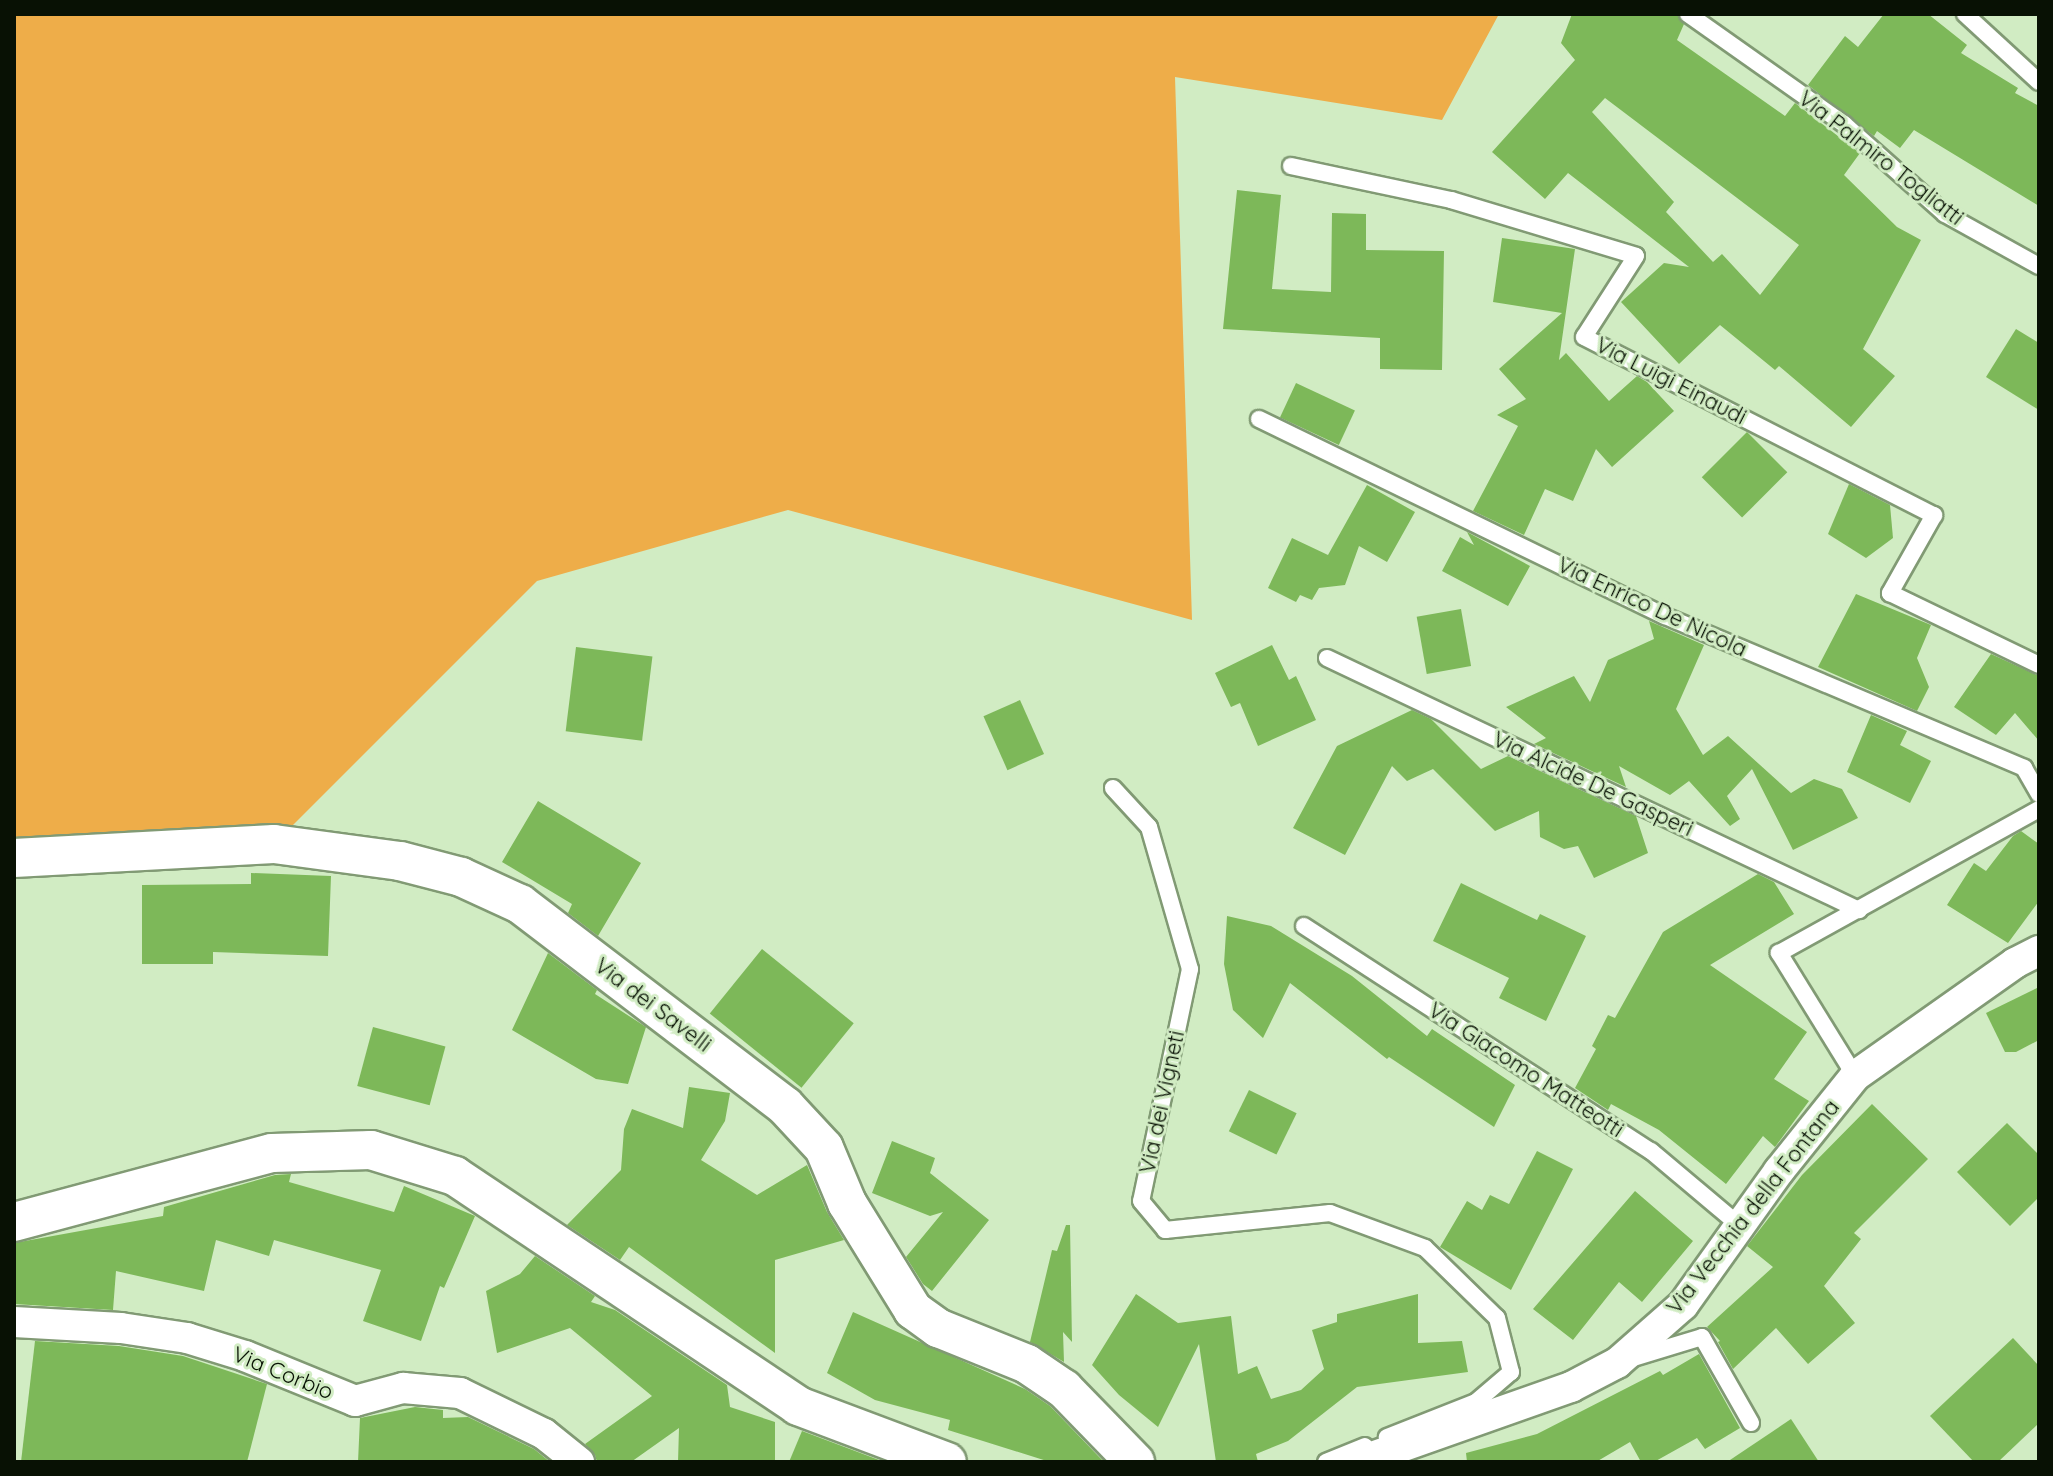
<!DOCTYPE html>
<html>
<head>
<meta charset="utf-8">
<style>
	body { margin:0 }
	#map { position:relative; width:2053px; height:1476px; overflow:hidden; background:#d1ecc3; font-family:Quicksand,sans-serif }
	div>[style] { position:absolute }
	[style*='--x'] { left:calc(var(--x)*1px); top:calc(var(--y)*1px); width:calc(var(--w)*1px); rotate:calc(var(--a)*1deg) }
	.green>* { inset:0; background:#eead49 }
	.building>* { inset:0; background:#7db859; transform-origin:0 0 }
	.roads { filter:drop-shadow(2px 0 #819a74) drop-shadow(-2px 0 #819a74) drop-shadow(0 2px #819a74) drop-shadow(0 -2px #819a74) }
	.service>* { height:16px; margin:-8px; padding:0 8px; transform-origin:8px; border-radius:8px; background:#fff }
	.minor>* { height:30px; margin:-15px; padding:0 15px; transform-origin:15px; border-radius:15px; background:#fff }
	.tertiary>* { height:38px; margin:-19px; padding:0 19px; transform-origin:19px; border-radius:19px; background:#fff }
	span { translate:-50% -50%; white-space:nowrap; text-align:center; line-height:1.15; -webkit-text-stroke:6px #d1ecc3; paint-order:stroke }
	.street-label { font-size:22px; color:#081104 }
	.frame { position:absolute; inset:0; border:16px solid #081104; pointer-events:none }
</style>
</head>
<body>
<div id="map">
	<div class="green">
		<div style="clip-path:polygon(14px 14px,1499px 14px,1442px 120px,1175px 77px,1192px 620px,788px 510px,537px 581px,274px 844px,14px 856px)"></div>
	</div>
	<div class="building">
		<div style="clip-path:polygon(evenodd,1572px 14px,1677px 14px,1684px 24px,1677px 40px,1785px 116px,1795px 103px,1860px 153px,1844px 175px,1897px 227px,1921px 240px,1863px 349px,1895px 376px,1851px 427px,1779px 366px,1775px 370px,1720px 325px,1679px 364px,1621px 302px,1664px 263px,1689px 267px,1568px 173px,1545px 199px,1492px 152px,1575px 60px,1561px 43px,1572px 14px,1605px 98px,1799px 245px,1760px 295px,1722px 254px,1713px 262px,1666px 212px,1674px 202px,1592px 112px,1605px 98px)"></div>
		<div style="clip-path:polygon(1884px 14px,1928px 14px,1967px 45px,1961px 53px,2018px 88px,2015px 93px,2039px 106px,2039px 206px,1914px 130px,1900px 148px,1877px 131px,1874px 136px,1808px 85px,1845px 36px,1858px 47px)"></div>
		<div style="clip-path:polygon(1237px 190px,1281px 195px,1272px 289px,1331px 292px,1332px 213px,1366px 214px,1366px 250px,1444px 251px,1442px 370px,1380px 369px,1380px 338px,1223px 329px)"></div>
		<div style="clip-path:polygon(1502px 238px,1575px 249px,1559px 360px,1566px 353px,1609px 401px,1637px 376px,1647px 382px,1674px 411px,1612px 467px,1596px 449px,1573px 501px,1545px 489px,1524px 535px,1473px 511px,1518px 426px,1497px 415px,1526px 399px,1499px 369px,1562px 313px,1493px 302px)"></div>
		<div style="clip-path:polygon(2016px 329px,2039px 343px,2039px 410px,1986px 377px)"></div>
		<div style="left:1296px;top:383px;width:65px;height:38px;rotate:25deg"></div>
		<div style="left:1747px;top:432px;width:57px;height:64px;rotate:45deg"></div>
		<div style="clip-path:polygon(1849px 484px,1890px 505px,1893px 538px,1866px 558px,1828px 534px)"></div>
		<div style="clip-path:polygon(1367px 485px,1415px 512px,1387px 562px,1359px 546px,1345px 585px,1319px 588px,1312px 600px,1300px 595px,1296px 602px,1268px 588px,1292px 538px,1328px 555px)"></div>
		<div style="clip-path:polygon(1467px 532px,1530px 566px,1508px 606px,1442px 571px,1460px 537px,1474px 545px)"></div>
		<div style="clip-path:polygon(1856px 594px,1931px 625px,1917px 658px,1929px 687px,1917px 711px,1818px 667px)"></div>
		<div style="left:1461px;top:609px;width:58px;height:45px;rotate:80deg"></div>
		<div style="clip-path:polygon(1649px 621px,1704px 645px,1676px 709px,1703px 755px,1728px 736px,1791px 793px,1814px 779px,1842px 789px,1858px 818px,1793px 850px,1752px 769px,1727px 796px,1740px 819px,1730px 826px,1689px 781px,1670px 795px,1619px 766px,1626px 787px,1534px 744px,1546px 738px,1506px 707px,1574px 676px,1590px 702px,1608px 660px,1654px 639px)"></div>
		<div style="clip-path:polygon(1272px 645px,1289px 680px,1296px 676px,1316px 720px,1258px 746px,1240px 703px,1231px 707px,1215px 673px)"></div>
		<div style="left:576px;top:647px;width:77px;height:85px;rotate:7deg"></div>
		<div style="clip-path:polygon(1991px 654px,2039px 676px,2039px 741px,2015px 713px,1996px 735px,1954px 707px)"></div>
		<div style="left:1020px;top:700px;width:59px;height:40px;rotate:66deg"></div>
		<div style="clip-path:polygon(1412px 710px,1431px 719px,1481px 769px,1508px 756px,1636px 816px,1648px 853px,1594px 878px,1578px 846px,1564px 849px,1540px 837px,1539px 811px,1495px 831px,1433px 769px,1407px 781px,1392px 766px,1345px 855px,1293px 828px,1337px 746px)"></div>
		<div style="clip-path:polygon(1871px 715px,1907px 731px,1900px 745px,1931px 761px,1910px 803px,1847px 772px)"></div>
		<div style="clip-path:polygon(538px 801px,641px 863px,598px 936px,568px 913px,572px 904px,502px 862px)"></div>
		<div style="clip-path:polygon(2021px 831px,2039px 844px,2039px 901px,2008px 943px,1947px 905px,1974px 863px,1986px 871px,2013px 836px)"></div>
		<div style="clip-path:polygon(251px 873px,331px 876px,328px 956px,213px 952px,213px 964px,142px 964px,142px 885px,251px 884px)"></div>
		<div style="clip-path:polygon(1758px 874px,1774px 882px,1794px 914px,1710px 965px,1807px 1032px,1774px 1079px,1809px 1101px,1775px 1147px,1763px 1136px,1726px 1184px,1659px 1130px,1611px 1104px,1608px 1110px,1575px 1088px,1596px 1049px,1592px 1046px,1608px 1015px,1615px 1018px,1663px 932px)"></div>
		<div style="clip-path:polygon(1461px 883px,1537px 920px,1540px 914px,1586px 936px,1546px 1021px,1499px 998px,1509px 978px,1433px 941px)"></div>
		<div style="clip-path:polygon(1227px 916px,1271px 926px,1352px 976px,1427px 1036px,1432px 1029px,1515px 1085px,1494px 1127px,1389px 1057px,1387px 1059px,1290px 983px,1263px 1038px,1233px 1010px,1224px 964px)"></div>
		<div style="left:762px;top:949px;width:118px;height:83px;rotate:39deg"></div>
		<div style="clip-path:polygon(548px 953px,597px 990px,595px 994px,646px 1027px,628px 1084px,596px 1079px,512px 1030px)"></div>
		<div style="clip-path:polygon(2039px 987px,2039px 1040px,2016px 1052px,2005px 1052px,1986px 1013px)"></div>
		<div style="left:373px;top:1027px;width:75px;height:61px;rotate:15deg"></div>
		<div style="clip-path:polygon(689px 1087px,730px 1093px,725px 1121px,701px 1160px,757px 1195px,807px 1165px,827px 1212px,844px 1240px,775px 1260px,775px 1353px,629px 1247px,620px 1260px,567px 1225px,621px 1170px,624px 1129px,632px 1109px,683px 1128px)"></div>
		<div style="left:1249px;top:1090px;width:53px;height:46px;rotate:26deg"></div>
		<div style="clip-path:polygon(1872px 1104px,1928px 1159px,1854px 1233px,1861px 1239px,1824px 1286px,1855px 1323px,1808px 1364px,1776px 1328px,1733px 1369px,1718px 1342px,1720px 1341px,1707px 1327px,1773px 1267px,1747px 1246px,1802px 1175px)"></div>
		<div style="clip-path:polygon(2007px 1123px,2039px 1155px,2039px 1197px,2010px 1226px,1957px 1172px)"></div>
		<div style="clip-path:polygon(892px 1141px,935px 1158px,930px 1173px,989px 1220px,932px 1291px,923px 1284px,906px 1257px,943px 1212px,930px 1216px,872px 1193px)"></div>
		<div style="clip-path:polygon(1537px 1151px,1573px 1169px,1511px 1290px,1440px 1247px,1467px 1201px,1482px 1210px,1490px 1195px,1509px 1204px)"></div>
		<div style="clip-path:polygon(291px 1174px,289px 1182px,394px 1212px,404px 1186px,475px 1216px,444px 1288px,440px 1286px,421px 1341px,363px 1321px,381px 1270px,274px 1240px,269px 1256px,216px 1240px,204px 1291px,116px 1271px,113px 1310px,14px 1304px,14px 1243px,163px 1216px,164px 1207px,275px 1175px)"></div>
		<div style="clip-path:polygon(1635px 1191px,1693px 1241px,1642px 1302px,1619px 1282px,1573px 1340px,1533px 1309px)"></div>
		<div style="clip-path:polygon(1066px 1225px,1070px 1225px,1072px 1342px,1063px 1332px,1064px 1362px,1030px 1342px,1052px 1250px,1057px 1251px)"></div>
		<div style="clip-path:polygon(535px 1256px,595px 1296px,591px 1302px,615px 1310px,727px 1385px,730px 1407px,775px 1422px,775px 1462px,678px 1462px,679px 1428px,631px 1462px,597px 1462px,595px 1455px,585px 1444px,652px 1396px,570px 1328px,497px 1353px,486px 1291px,520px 1274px)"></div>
		<div style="clip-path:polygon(1136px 1294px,1178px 1323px,1231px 1316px,1238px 1374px,1257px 1366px,1271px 1399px,1301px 1390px,1324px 1369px,1312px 1330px,1337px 1322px,1337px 1314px,1418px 1294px,1418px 1343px,1462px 1341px,1468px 1372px,1357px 1387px,1288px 1441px,1256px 1454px,1258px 1462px,1216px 1462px,1199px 1344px,1158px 1427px,1119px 1395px,1092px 1365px)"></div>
		<div style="clip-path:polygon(853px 1312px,1025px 1389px,1050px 1406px,1104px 1462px,1050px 1462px,948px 1430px,950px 1420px,875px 1400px,827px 1373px)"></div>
		<div style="clip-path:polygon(2013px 1338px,2039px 1366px,2039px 1423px,1998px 1462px,1974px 1462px,1930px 1416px)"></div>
		<div style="clip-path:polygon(35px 1341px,119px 1346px,183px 1356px,267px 1384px,247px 1462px,21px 1462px)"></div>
		<div style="clip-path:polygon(1699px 1354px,1740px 1428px,1705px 1449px,1697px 1438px,1654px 1462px,1641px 1462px,1630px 1442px,1596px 1462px,1467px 1462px,1466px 1453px,1537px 1434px,1660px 1371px,1663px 1375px)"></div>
		<div style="clip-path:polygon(415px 1407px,443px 1410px,443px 1418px,468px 1417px,534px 1449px,550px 1462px,358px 1462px,360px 1418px)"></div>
		<div style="clip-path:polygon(1791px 1419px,1819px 1462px,1727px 1462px)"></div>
		<div style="clip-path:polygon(802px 1431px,879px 1460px,879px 1462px,789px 1462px)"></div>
	</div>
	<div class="roads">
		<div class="service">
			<div style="--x:1688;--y:14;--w:191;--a:35.2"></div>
			<div style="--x:1844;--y:124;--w:135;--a:41.7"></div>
			<div style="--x:1945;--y:214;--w:107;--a:29"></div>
			<div style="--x:1965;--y:14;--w:100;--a:42.6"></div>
			<div style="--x:1291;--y:166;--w:164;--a:12"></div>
			<div style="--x:1451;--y:200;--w:193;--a:16.8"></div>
			<div style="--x:1636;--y:256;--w:96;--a:122.7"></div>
			<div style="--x:1584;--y:337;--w:393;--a:27"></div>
			<div style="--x:1934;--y:515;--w:90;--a:119.4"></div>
			<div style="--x:1890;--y:593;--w:165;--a:25.8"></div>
			<div style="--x:1259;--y:419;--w:451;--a:25.9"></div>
			<div style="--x:1665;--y:616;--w:390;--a:22.9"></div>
			<div style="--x:2024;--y:768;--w:30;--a:60"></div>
			<div style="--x:1327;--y:658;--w:589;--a:25.35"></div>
			<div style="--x:1113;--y:788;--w:53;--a:47.3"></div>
			<div style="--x:1149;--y:827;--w:148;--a:73.9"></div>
			<div style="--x:1190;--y:969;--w:237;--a:101.9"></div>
			<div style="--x:1141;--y:1201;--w:38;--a:50"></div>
			<div style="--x:1165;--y:1230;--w:166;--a:-5.9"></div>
			<div style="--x:1330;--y:1213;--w:101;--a:20.2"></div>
			<div style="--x:1425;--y:1248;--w:100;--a:44.2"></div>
			<div style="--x:1497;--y:1318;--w:56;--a:75.5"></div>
			<div style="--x:1511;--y:1372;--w:46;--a:139.4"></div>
			<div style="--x:1476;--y:1402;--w:96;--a:158.5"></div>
			<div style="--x:1304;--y:926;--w:414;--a:33"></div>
			<div style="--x:1651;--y:1151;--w:115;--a:40.1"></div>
			<div style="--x:1855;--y:1076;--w:145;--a:-121.7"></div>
			<div style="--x:1779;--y:953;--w:297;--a:-29"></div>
			<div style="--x:1633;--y:1358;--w:72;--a:-16.9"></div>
			<div style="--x:1702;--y:1337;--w:99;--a:60.3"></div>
			<div style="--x:1326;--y:1462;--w:42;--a:-22.3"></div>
		</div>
		<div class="minor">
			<div style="--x:14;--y:1322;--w:107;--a:3.2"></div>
			<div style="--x:121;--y:1328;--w:67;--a:8.6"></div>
			<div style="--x:187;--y:1338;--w:61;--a:17.2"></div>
			<div style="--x:245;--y:1356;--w:119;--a:22.2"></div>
			<div style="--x:355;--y:1401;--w:50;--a:-15.2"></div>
			<div style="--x:403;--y:1388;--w:57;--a:5"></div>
			<div style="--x:460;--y:1393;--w:93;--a:26"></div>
			<div style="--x:544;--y:1434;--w:45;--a:38.7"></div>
			<div style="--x:1358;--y:1462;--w:226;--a:-19.4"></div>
			<div style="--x:1571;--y:1387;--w:52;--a:-27.6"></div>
			<div style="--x:1617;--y:1363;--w:88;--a:-41.3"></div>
			<div style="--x:1683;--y:1305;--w:165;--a:-54.4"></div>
			<div style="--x:1779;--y:1171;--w:122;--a:-51.3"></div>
			<div style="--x:1855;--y:1076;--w:196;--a:-35.2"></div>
			<div style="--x:2015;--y:963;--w:27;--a:-27"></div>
		</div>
		<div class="tertiary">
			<div style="--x:14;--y:858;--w:260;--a:-3.1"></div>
			<div style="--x:274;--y:844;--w:127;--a:7.7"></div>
			<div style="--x:400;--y:861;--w:63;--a:14.7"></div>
			<div style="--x:461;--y:877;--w:65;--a:24.6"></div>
			<div style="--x:520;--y:904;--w:333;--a:37.3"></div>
			<div style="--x:785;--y:1106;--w:57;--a:47.1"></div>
			<div style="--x:824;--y:1148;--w:60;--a:67.3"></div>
			<div style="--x:847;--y:1203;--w:126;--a:58.3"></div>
			<div style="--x:913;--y:1310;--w:31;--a:36"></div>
			<div style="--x:938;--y:1328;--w:96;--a:22"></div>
			<div style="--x:1027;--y:1364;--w:45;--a:34"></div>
			<div style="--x:1064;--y:1389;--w:102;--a:45.8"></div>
			<div style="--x:14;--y:1222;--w:267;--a:-15"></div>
			<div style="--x:272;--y:1153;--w:99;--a:-1.7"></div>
			<div style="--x:371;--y:1150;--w:88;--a:17.2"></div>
			<div style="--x:455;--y:1176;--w:413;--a:33.8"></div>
			<div style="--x:798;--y:1406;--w:159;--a:20.6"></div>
		</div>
	</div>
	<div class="street-label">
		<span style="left:1881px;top:158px;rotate:38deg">Via Palmiro Togliatti</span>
		<span style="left:1671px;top:381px;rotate:27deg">Via Luigi Einaudi</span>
		<span style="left:1652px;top:607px;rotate:25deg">Via Enrico De Nicola</span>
		<span style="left:1593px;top:784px;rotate:25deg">Via Alcide De Gasperi</span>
		<span style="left:653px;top:1005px;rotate:37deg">Via dei Savelli</span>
		<span style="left:1526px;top:1070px;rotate:33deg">Via Giacomo Matteotti</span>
		<span style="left:1162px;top:1102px;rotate:-78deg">Via dei Vigneti</span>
		<span style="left:1753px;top:1207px;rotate:-52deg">Via Vecchia della Fontana</span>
		<span style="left:283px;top:1373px;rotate:22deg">Via Corbio</span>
	</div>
	<div class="frame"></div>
</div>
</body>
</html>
